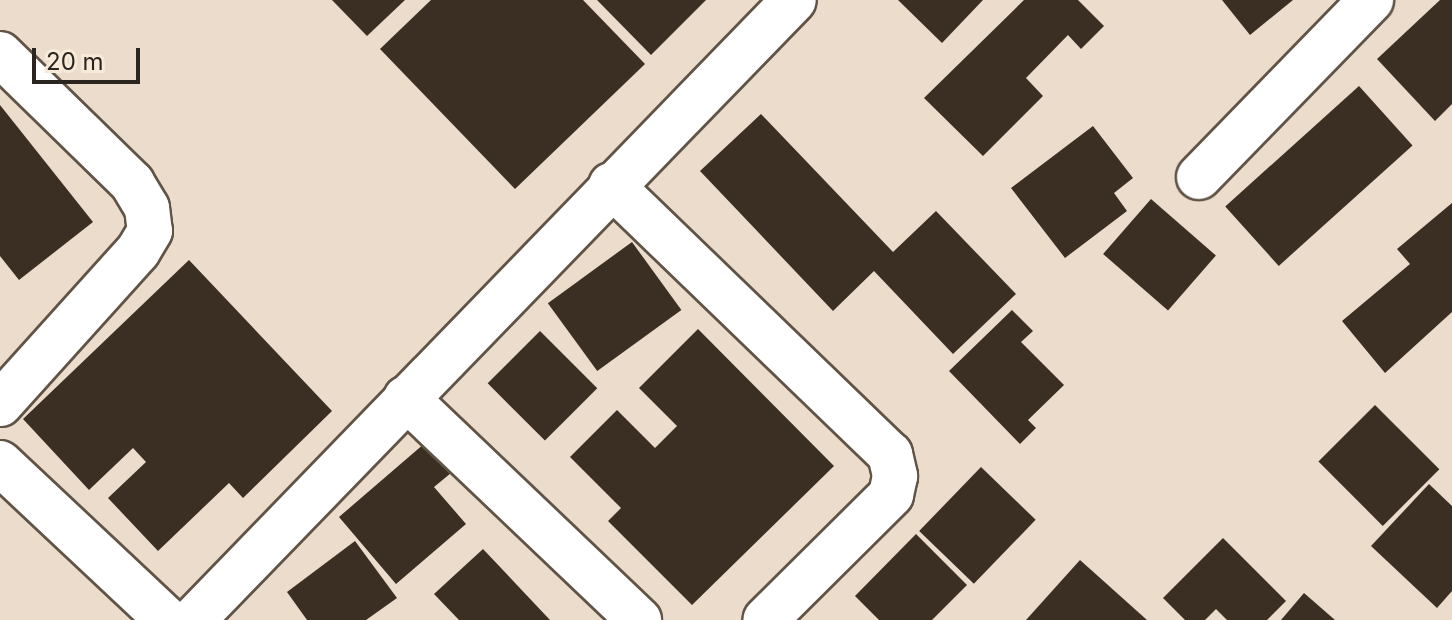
<!DOCTYPE html>
<html>
<head>
<meta charset="utf-8">
<style>
	body { margin:0 }
	#map { position:relative; width:1452px; height:620px; overflow:hidden; background:#ebdccc; font-family:Inter,sans-serif }
	div>[style] { position:absolute }
	[style*='--x'] { left:calc(var(--x)*1px); top:calc(var(--y)*1px); width:calc(var(--w)*1px); rotate:calc(var(--a)*1deg) }
	.building>* { inset:0; background:#3a2f22; transform-origin:0 0 }
	.roads { filter:drop-shadow(2px 0 #605446) drop-shadow(-2px 0 #605446) drop-shadow(0 2px #605446) drop-shadow(0 -2px #605446) }
	.street>* { height:44px; margin:-22px; padding:0 22px; transform-origin:22px; border-radius:22px; background:#fff }
	span { translate:-50% -50%; white-space:nowrap; text-align:center; line-height:1.15; -webkit-text-stroke:8px #f8ead9; paint-order:stroke }
	.scale { position:absolute; left:32px; top:48px; width:108px; height:36px; box-sizing:border-box; border:4px solid #2a251f; border-top:0; padding-left:10px; font-size:24px; line-height:28px; white-space:nowrap; color:#2a251f; -webkit-text-stroke:6px #f8ead9; paint-order:stroke }
</style>
</head>
<body>
<div id="map">
	<div class="building">
		<div style="clip-path:polygon(332px 0,405px 0,367px 36px)"></div>
		<div style="clip-path:polygon(431px 0,583px 0,645px 64px,515px 189px,380px 49px)"></div>
		<div style="clip-path:polygon(597px 0,706px 0,651px 55px)"></div>
		<div style="clip-path:polygon(898px 0,983px 0,942px 43px)"></div>
		<div style="clip-path:polygon(1024px 0,1078px 0,1104px 26px,1081px 49px,1068px 35px,1026px 78px,1043px 96px,983px 156px,924px 98px)"></div>
		<div style="clip-path:polygon(1222px 0,1293px 0,1250px 35px)"></div>
		<div style="clip-path:polygon(1440px 0,1452px 0,1452px 104px,1435px 121px,1377px 59px)"></div>
		<div style="left:1359px;top:86px;width:80px;height:180px;rotate:48deg"></div>
		<div style="clip-path:polygon(0 105px,93px 222px,19px 280px,0 256px)"></div>
		<div style="clip-path:polygon(761px 114px,893px 252px,936px 211px,1016px 294px,953px 354px,874px 271px,833px 311px,700px 171px)"></div>
		<div style="clip-path:polygon(1093px 126px,1133px 178px,1114px 193px,1127px 211px,1065px 258px,1011px 188px)"></div>
		<div style="left:1151px;top:199px;width:86px;height:73px;rotate:41deg"></div>
		<div style="clip-path:polygon(1452px 203px,1452px 312px,1385px 373px,1342px 321px,1410px 264px,1397px 249px)"></div>
		<div style="left:632px;top:242px;width:84px;height:104px;rotate:54deg"></div>
		<div style="clip-path:polygon(189px 260px,332px 411px,243px 498px,229px 483px,158px 551px,108px 498px,146px 462px,133px 448px,89px 490px,23px 419px)"></div>
		<div style="clip-path:polygon(1012px 310px,1033px 331px,1021px 342px,1064px 385px,1028px 420px,1036px 428px,1020px 444px,949px 371px)"></div>
		<div style="clip-path:polygon(698px 329px,834px 466px,692px 605px,608px 521px,621px 508px,570px 457px,617px 410px,655px 448px,677px 426px,639px 388px)"></div>
		<div style="left:540px;top:331px;width:81px;height:74px;rotate:45deg"></div>
		<div style="left:1375px;top:405px;width:91px;height:80px;rotate:45deg"></div>
		<div style="clip-path:polygon(425px 443px,451px 473px,434px 487px,466px 524px,396px 584px,339px 517px)"></div>
		<div style="left:981px;top:467px;width:76px;height:89px;rotate:44deg"></div>
		<div style="clip-path:polygon(1429px 484px,1452px 506px,1452px 591px,1437px 608px,1371px 546px)"></div>
		<div style="clip-path:polygon(916px 534px,967px 585px,932px 620px,879px 620px,855px 596px)"></div>
		<div style="clip-path:polygon(1223px 538px,1286px 601px,1267px 620px,1227px 620px,1216px 609px,1205px 620px,1185px 620px,1163px 598px)"></div>
		<div style="clip-path:polygon(355px 541px,397px 598px,366px 620px,307px 620px,287px 592px)"></div>
		<div style="clip-path:polygon(483px 549px,550px 620px,459px 620px,434px 594px)"></div>
		<div style="clip-path:polygon(1080px 560px,1147px 620px,1026px 620px)"></div>
		<div style="clip-path:polygon(1304px 593px,1335px 620px,1281px 620px)"></div>
	</div>
	<div class="roads">
		<div class="street">
			<div style="--x:0;--y:54;--w:185;--a:44.3"></div>
			<div style="--x:132;--y:183;--w:29;--a:59"></div>
			<div style="--x:147;--y:208;--w:23;--a:83"></div>
			<div style="--x:150;--y:231;--w:23;--a:121"></div>
			<div style="--x:138;--y:251;--w:206;--a:132"></div>
			<div style="--x:1199;--y:177;--w:247;--a:-45.8"></div>
			<div style="--x:611;--y:185;--w:388;--a:44"></div>
			<div style="--x:890;--y:454;--w:23;--a:77"></div>
			<div style="--x:895;--y:476;--w:19;--a:102"></div>
			<div style="--x:891;--y:495;--w:177;--a:135.2"></div>
			<div style="--x:406;--y:398;--w:322;--a:43.6"></div>
			<div style="--x:0;--y:463;--w:229;--a:43.2"></div>
			<div style="--x:193;--y:620;--w:863;--a:-45.89"></div>
		</div>
	</div>
	<div class="scale">20 m</div>
</div>
</body>
</html>
